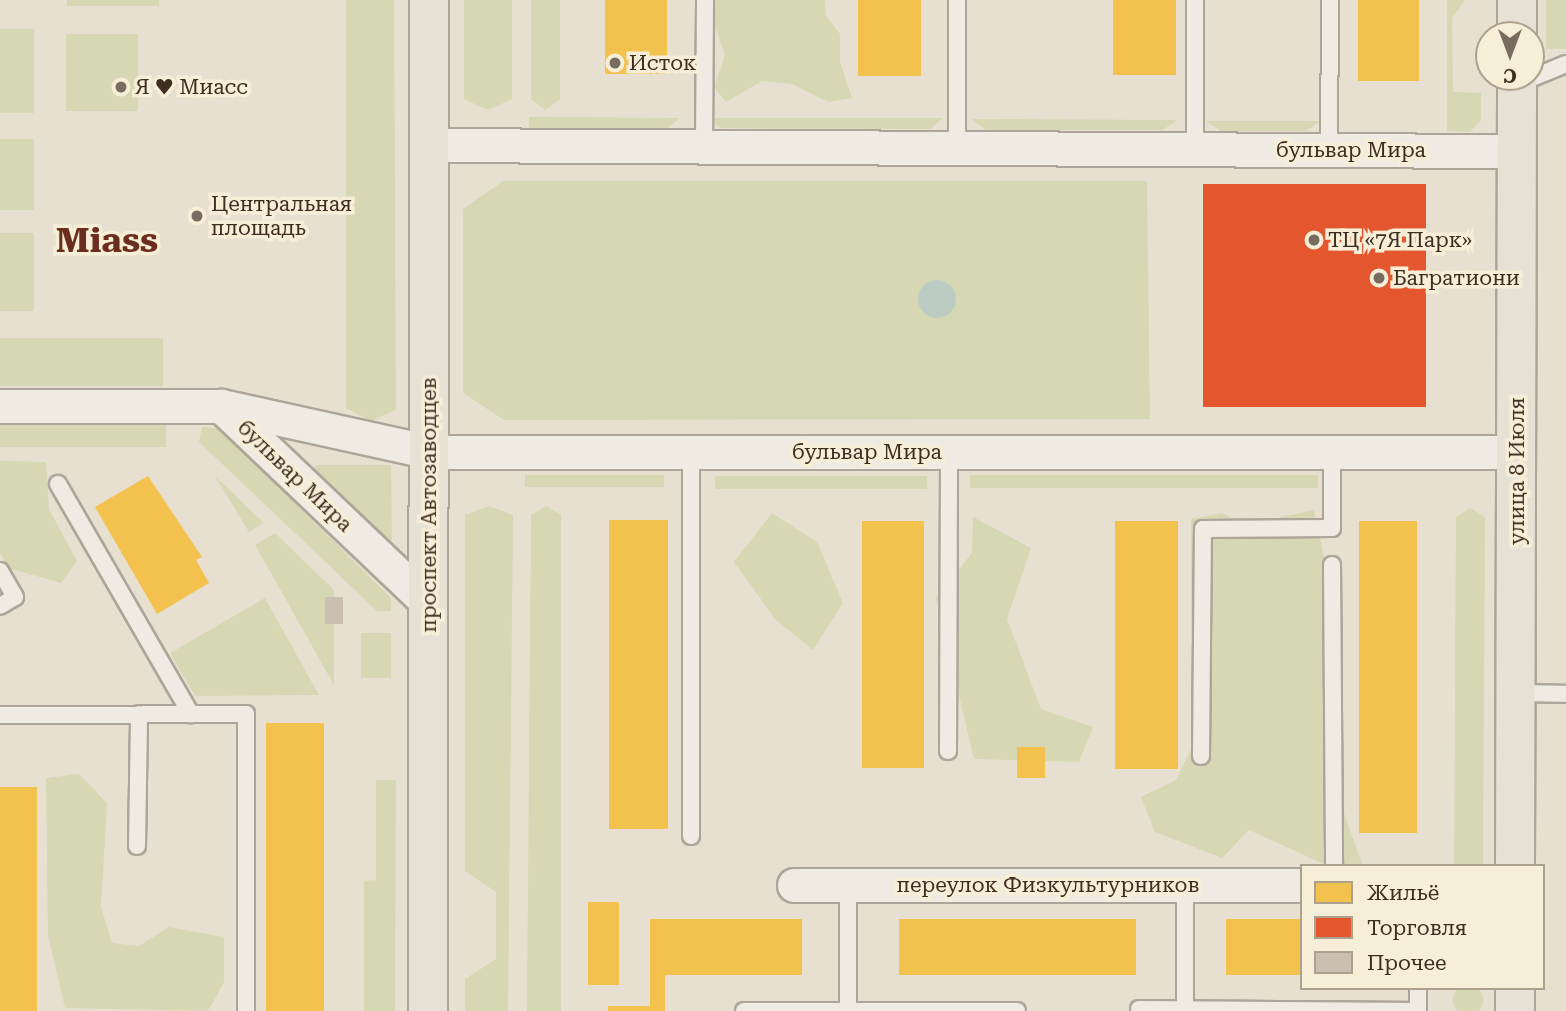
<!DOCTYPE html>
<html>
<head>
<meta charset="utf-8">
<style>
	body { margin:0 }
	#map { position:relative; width:1566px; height:1011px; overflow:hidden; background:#e7e0d1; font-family:"Roboto Serif",serif }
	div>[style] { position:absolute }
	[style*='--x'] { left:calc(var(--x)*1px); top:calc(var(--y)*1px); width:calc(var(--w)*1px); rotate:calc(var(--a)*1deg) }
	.green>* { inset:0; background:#d6d7b3; transform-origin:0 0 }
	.round { border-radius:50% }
	.water>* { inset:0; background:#bcccc2 }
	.homes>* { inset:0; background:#f2c14e; transform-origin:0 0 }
	.shops>* { inset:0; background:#e4572e; transform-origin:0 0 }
	.building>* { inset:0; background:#cbbfb2; transform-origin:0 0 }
	.roads { filter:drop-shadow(2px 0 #ada599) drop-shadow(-2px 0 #ada599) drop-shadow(0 2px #ada599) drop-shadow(0 -2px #ada599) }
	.service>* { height:16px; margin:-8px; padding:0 8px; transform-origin:8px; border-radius:8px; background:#efebe3 }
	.minor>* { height:33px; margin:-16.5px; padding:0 16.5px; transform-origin:16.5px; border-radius:16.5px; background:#efebe3 }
	.primary>* { height:38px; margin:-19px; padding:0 19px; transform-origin:19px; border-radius:19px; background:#e6e1d4 }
	.dots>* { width:19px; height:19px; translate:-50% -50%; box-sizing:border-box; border:4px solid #f7eed8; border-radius:50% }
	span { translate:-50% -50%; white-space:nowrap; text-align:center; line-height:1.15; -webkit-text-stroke:7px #f7eed8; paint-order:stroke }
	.poi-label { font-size:21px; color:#3d2e20 }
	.left { translate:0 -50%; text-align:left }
	.street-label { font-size:21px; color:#3d2e20 }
	.town-label { font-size:35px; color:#6b2e1e; font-weight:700 }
	.legend { position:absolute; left:1300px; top:864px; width:245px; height:126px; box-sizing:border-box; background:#f7eed8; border:2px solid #ada18e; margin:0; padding:9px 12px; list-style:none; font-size:21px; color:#3d2e20 }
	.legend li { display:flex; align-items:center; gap:14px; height:35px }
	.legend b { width:35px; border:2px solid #ada18e }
	.north { position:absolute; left:1475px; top:21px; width:70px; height:70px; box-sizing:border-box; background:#f7eed8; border:2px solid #ada18e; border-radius:50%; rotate:180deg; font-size:19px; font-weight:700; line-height:28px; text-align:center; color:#3d2e20 }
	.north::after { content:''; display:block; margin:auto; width:24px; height:32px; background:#786c5e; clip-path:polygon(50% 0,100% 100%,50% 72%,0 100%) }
</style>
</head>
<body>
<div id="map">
	<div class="green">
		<div style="left:67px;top:0;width:92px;height:6px"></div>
		<div style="clip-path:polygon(346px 0,394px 0,396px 410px,371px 421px,346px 408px)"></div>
		<div style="clip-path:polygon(464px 0,512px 0,512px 99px,488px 110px,464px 99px)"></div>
		<div style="clip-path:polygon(531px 0,560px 0,560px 99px,545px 110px,531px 99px)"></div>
		<div style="clip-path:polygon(695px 0,825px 0,826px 16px,840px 34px,840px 62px,852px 98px,828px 102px,792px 84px,762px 81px,726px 102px,714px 87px,725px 55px,716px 29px)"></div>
		<div style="clip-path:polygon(1447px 0,1465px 0,1452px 18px,1453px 92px,1481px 93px,1481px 120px,1470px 132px,1447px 131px)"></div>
		<div style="left:1546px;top:0;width:20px;height:49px"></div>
		<div style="left:0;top:29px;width:34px;height:84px"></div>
		<div style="left:66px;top:34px;width:72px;height:77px"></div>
		<div style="clip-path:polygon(529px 117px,680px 118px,668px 128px,529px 128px)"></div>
		<div style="clip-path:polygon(707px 118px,943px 118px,930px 129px,720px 128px)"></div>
		<div style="clip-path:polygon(972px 119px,1177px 120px,1163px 130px,986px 130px)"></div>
		<div style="clip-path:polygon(1206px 121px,1205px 121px,1320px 121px,1306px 131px,1221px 131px)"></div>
		<div style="left:0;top:139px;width:34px;height:71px"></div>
		<div style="clip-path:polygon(503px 181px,1147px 181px,1150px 419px,504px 420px,463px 393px,463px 209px)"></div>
		<div style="left:0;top:233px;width:34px;height:78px"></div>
		<div style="left:0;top:338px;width:163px;height:48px"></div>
		<div style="left:0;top:425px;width:166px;height:22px"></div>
		<div style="clip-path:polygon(202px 427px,219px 428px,391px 598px,391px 611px,377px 611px,199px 442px)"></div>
		<div style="clip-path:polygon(0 461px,46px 462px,49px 509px,77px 561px,61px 583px,8px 568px,0 553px)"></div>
		<div style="clip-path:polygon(315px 465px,391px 465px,392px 545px,315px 475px)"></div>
		<div style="left:525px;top:475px;width:139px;height:12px"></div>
		<div style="left:970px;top:475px;width:348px;height:13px"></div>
		<div style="clip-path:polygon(215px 476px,264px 523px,249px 532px)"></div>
		<div style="left:715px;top:476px;width:212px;height:13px"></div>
		<div style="clip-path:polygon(489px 506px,513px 515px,508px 1011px,465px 1011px,465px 979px,496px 959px,496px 892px,465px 871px,465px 515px)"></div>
		<div style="clip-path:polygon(546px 506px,561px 515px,561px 1011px,527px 1011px,531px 515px)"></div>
		<div style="clip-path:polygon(1470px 508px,1485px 517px,1483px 866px,1454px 866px,1456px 517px)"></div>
		<div style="clip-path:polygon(1314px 510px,1325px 562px,1328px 768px,1362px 864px,1328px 866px,1249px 830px,1222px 858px,1155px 832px,1141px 797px,1176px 780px,1191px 749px,1191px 519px,1222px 513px,1244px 525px)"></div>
		<div style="clip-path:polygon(772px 513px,817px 542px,843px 603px,813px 650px,776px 620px,734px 562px)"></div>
		<div style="clip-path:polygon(973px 517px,1031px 548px,1007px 619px,1041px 709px,1093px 727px,1079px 762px,974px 759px,936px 598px,972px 553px)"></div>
		<div style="clip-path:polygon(275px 533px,334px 590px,334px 685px,255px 545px)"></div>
		<div style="clip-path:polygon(265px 598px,319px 695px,195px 696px,170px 653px)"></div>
		<div style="left:361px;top:633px;width:30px;height:45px"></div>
		<div style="clip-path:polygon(79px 774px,107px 803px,101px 907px,112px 943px,139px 946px,169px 927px,224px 937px,224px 982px,208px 1011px,65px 1008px,48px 936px,46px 778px)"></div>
		<div style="clip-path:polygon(376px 780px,396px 780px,395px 1011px,364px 1011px,364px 881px,376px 880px)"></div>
		<div class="round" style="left:1453px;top:985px;width:30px;height:30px"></div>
	</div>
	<div class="water">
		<div class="round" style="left:918px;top:280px;width:38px;height:38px"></div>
	</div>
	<div class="homes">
		<div style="left:605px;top:0;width:62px;height:74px"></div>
		<div style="left:858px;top:0;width:63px;height:76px"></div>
		<div style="left:1113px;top:0;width:63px;height:75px"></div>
		<div style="left:1358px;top:0;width:61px;height:81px"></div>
		<div style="clip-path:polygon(148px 476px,202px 557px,196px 560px,209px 583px,157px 614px,95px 507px)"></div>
		<div style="left:609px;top:520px;width:59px;height:309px"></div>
		<div style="left:862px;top:521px;width:62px;height:247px"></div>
		<div style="left:1115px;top:521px;width:63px;height:248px"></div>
		<div style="left:1359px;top:521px;width:58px;height:312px"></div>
		<div style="left:266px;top:723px;width:58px;height:288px"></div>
		<div style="left:1017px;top:747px;width:28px;height:31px"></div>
		<div style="left:0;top:787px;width:37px;height:224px"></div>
		<div style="left:588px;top:902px;width:31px;height:83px"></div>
		<div style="clip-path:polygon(650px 919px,802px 919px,802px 975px,665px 975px,665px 1011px,608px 1011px,608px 1006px,650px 1006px)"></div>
		<div style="left:899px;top:919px;width:237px;height:56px"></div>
		<div style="left:1226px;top:919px;width:76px;height:56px"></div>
	</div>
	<div class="shops">
		<div style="left:1203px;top:184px;width:223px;height:223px"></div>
	</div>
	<div class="building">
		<div style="left:325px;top:597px;width:18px;height:27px"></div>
	</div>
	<div class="roads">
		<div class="service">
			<div style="--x:1517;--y:84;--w:53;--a:-22.2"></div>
			<div style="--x:704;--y:147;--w:147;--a:-89.6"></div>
			<div style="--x:957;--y:148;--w:148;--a:-90"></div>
			<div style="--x:1195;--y:149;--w:149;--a:-90"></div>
			<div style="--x:1329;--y:150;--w:150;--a:-89.6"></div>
			<div style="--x:691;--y:452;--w:384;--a:90"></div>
			<div style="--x:58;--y:484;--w:266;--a:60"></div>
			<div style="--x:1332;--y:565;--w:301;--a:89.6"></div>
			<div style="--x:0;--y:571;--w:30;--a:60"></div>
			<div style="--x:15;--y:597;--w:17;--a:149"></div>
			<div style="--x:1516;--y:693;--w:50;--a:1.1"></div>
			<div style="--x:0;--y:715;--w:246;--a:-0.2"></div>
			<div style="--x:246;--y:714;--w:297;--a:90"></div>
			<div style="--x:948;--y:751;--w:299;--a:-89.8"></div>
			<div style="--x:1201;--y:756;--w:227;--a:-89.5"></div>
			<div style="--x:1203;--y:529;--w:129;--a:-0.4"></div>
			<div style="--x:1332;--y:528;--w:76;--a:-90"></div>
			<div style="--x:137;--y:846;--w:132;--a:-89.1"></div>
			<div style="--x:848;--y:885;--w:124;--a:90"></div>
			<div style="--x:1185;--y:885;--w:125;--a:90"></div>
			<div style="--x:1139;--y:1009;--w:279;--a:0.4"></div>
			<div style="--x:1418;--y:1011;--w:23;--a:-90"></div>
			<div style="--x:744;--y:1011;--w:273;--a:0"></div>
		</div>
		<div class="minor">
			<div style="--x:429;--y:145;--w:1087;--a:0.32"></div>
			<div style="--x:0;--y:406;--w:221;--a:0"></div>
			<div style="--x:221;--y:406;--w:215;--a:12.4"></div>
			<div style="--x:431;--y:452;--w:1086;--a:0"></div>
			<div style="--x:221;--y:406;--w:287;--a:43.6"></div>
			<div style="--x:794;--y:885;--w:508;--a:0"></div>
		</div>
		<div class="primary">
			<div style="--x:1517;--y:35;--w:35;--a:-90"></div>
			<div style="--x:1515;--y:866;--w:789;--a:-89.85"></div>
			<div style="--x:428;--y:1011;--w:1011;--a:-89.94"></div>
			<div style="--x:1515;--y:1011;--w:23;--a:-90"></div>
		</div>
	</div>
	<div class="dots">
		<div style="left:615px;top:63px;background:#786c5e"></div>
		<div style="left:121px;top:87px;background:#786c5e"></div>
		<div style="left:197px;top:216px;background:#786c5e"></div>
		<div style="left:1314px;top:240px;background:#786c5e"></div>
		<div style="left:1379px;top:278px;background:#786c5e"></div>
	</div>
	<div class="poi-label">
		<span class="left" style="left:629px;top:63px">Исток</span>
		<span class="left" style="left:135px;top:87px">Я ♥ Миасс</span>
		<span class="left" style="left:211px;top:216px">Центральная<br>площадь</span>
		<span class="left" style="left:1328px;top:240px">ТЦ «7Я Парк»</span>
		<span class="left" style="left:1393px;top:278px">Багратиони</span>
	</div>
	<div class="street-label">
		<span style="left:1351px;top:150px">бульвар Мира</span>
		<span style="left:867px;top:452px">бульвар Мира</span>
		<span style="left:1517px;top:471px;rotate:-90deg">улица 8 Июля</span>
		<span style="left:295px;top:476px;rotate:44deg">бульвар Мира</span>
		<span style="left:429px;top:505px;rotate:-90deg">проспект Автозаводцев</span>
		<span style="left:1048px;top:885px">переулок Физкультурников</span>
	</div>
	<div class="town-label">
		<span style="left:107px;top:241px">Miass</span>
	</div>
	<ul class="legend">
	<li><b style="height:19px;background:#f2c14e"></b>Жильё</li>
	<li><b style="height:19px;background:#e4572e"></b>Торговля</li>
	<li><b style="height:19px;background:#cbbfb2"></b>Прочее</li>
	</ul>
	<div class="north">С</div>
</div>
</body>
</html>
